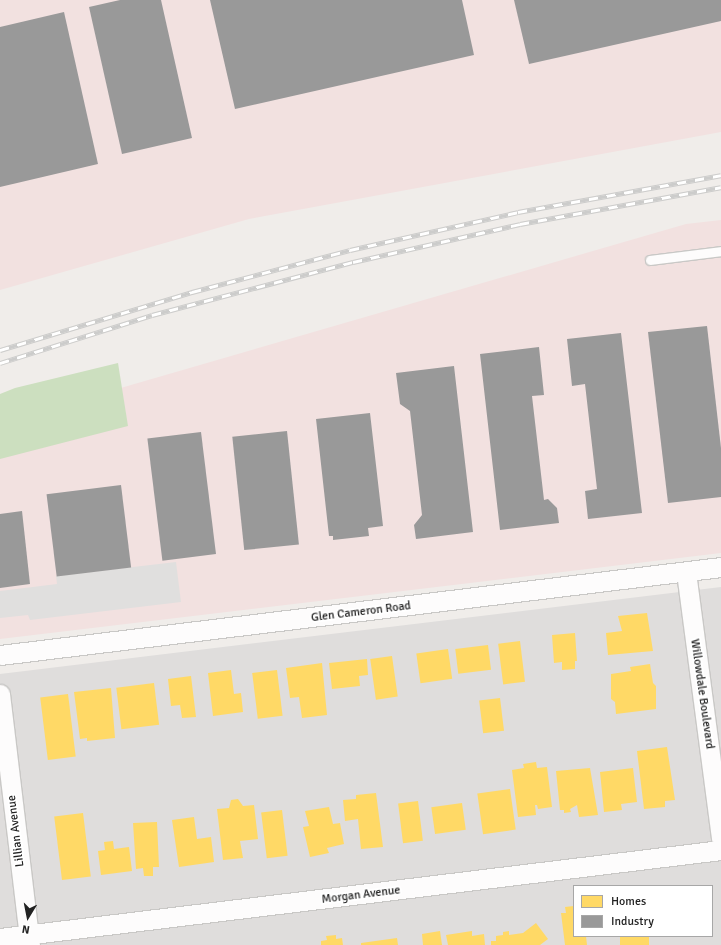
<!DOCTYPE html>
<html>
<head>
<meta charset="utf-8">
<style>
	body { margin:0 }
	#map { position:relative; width:721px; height:945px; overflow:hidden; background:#f0edea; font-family:Signika,sans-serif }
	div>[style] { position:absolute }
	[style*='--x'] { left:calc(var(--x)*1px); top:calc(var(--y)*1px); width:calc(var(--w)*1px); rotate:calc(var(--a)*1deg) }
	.residential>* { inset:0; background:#dfdddc }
	.commercial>* { inset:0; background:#f2e1e0 }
	.forest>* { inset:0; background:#ccdfbf }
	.parking>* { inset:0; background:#e0dfde }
	.homes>* { inset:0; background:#ffd966; transform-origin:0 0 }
	.industry>* { inset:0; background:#999; transform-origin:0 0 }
	.roads { filter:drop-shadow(1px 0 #c9c8c6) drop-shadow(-1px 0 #c9c8c6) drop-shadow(0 1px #c9c8c6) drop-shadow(0 -1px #c9c8c6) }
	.service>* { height:9px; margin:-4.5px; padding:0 4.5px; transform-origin:4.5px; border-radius:4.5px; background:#fdfcfc }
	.minor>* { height:19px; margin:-9.5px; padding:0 9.5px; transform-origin:9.5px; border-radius:9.5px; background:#fdfcfc }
	.rail>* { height:4.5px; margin-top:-2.25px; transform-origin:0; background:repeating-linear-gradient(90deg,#fff 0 9px,#cccccb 0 18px); box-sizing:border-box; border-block:1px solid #cccccb }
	span { translate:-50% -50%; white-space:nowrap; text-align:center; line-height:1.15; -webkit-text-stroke:4px #fff; paint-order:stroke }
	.street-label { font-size:12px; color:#222 }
	.legend { position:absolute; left:573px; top:885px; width:140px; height:52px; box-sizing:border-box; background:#fff; border:1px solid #a7a7a7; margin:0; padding:5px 7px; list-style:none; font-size:12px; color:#222 }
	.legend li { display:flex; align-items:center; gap:8px; height:20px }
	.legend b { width:20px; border:1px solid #a7a7a7 }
	.north { position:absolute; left:8px; top:897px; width:40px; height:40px; -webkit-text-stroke:3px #fff; paint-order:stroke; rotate:190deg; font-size:11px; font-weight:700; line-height:16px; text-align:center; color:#222 }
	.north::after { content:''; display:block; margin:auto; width:14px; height:18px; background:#222; clip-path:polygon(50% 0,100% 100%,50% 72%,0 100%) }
</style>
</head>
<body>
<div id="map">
	<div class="residential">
		<div style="clip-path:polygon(evenodd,721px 587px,721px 945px,0 945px,0 674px,721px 587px,574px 886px,712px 886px,712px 936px,574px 936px,574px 886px)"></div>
	</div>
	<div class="commercial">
		<div style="clip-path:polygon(0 0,721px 0,721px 132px,249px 219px,0 290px)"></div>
		<div style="clip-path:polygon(721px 220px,721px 553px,0 639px,0 423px,686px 224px)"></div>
	</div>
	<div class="forest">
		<div style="clip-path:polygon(118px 363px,128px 426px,0 459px,0 394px,15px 388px)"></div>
	</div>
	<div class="parking">
		<div style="clip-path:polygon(176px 562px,181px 602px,30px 620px,28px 615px,0 618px,0 591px,57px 584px,56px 576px)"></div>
	</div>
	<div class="homes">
		<div style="clip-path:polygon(647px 613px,653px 651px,608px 655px,606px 633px,622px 631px,618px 616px)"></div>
		<div style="clip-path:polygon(575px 633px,577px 661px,575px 661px,575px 669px,562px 670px,562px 662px,554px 663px,552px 635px)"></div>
		<div style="left:520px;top:641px;width:41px;height:22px;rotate:83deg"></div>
		<div style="left:488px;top:645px;width:25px;height:33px;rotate:83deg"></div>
		<div style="left:448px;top:649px;width:30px;height:32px;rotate:82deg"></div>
		<div style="left:392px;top:656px;width:41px;height:22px;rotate:82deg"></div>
		<div style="clip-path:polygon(367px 659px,368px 675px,359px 676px,360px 686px,332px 689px,329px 663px)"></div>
		<div style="clip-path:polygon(322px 663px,327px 715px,302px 718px,299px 697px,290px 698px,286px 668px)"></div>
		<div style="clip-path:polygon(650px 664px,653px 683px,656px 686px,656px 709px,616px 714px,615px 702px,611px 699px,611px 674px,631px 671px,630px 667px)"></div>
		<div style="clip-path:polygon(231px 670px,234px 694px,241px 693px,243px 712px,213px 716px,208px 673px)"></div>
		<div style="left:277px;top:670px;width:46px;height:25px;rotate:83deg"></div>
		<div style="clip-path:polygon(191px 676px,196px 717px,182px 718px,180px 705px,171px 706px,168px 679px)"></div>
		<div style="left:154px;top:683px;width:42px;height:38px;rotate:83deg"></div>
		<div style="clip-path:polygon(111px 688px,115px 738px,87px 741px,87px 738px,80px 739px,74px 692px)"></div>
		<div style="left:68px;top:694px;width:63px;height:28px;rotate:83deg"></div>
		<div style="left:500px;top:698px;width:33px;height:21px;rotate:83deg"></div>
		<div style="clip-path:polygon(667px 747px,675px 800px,665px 801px,665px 807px,644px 809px,637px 751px)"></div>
		<div style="clip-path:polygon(536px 762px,537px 768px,547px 767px,552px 807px,538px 809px,537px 805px,535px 805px,536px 815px,518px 817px,512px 770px,524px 768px,523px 764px)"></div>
		<div style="clip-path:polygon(590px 768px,598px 815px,579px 817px,577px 805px,570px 809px,571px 812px,564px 813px,564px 810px,560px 810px,556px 771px)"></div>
		<div style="clip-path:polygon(633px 768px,637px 802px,621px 804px,622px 810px,604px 812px,600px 772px)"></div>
		<div style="left:510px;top:789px;width:41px;height:33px;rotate:82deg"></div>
		<div style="clip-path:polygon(376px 793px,383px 847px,361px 849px,358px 819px,345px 821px,343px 800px,356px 799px,356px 795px)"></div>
		<div style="clip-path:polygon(238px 799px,243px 806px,254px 805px,258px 839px,240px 841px,243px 858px,223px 860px,217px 809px,229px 808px,231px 800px)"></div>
		<div style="left:418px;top:801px;width:40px;height:20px;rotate:83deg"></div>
		<div style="left:462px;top:803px;width:27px;height:31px;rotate:82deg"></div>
		<div style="clip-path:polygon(329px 807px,333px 824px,340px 823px,344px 844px,327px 848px,329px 853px,310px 857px,303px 827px,309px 826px,305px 811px)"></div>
		<div style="left:282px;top:810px;width:46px;height:21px;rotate:83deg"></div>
		<div style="left:83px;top:813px;width:64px;height:29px;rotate:83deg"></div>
		<div style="clip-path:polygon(194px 817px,197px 839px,211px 837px,214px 862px,179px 867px,172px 820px)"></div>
		<div style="clip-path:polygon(157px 822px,159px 867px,153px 867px,153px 876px,144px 876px,143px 868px,136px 869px,133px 823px)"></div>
		<div style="clip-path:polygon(113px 841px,114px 849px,129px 847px,132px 871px,101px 875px,98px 851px,105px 850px,104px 842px)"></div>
		<div style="clip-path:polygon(574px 906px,574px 936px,586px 936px,587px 945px,565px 945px,561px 913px,566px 913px,565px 907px)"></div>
		<div style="clip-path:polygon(536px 923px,548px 939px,540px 945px,491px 945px,491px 941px,496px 941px,496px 936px,503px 935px,503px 932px,509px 931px,509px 935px,523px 933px)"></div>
		<div style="clip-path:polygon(440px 931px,442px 945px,423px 945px,422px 934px)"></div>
		<div style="clip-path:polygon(472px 931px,472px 936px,484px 934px,485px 945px,448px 945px,446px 935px)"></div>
		<div style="clip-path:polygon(336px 935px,336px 939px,342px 938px,343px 945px,321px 945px,321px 941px,327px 940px,326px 936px)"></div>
		<div style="left:620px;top:936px;width:29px;height:9px"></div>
		<div style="clip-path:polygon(397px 938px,398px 945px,361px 945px,361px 943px)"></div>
	</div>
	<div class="industry">
		<div style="clip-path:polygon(120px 0,161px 0,192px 138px,122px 154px,89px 7px)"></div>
		<div style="clip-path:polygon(210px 0,462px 0,474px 55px,235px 109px)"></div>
		<div style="clip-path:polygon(514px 0,721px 0,721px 21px,529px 64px)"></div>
		<div style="clip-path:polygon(64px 12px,98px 164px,0 187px,0 27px)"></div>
		<div style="clip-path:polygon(707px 326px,721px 448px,721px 497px,668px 503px,648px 332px)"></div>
		<div style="clip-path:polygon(621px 333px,642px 513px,588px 519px,585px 491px,597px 489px,585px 384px,572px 386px,567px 339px)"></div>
		<div style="clip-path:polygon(539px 347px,544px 395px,532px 396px,544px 500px,548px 499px,557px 508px,559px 523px,500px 530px,480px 354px)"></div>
		<div style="clip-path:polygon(454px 366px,473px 532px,416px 539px,414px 525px,422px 515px,410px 411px,400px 404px,396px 373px)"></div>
		<div style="clip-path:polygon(370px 413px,383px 526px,368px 528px,369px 536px,333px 540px,333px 536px,329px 536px,316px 419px)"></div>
		<div style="left:287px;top:431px;width:114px;height:55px;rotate:84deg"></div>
		<div style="left:201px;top:432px;width:123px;height:54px;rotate:83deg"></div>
		<div style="left:121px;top:485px;width:83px;height:75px;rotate:83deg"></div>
		<div style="clip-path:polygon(22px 511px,30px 584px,0 588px,0 514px)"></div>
	</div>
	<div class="roads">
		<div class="service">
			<div style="--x:650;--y:260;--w:72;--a:-7.2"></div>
		</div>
		<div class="minor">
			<div style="--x:686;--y:572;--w:269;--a:82.5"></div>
			<div style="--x:0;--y:655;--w:726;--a:-6.96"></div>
			<div style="--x:0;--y:694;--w:253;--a:83.2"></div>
			<div style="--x:0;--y:938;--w:726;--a:-6.96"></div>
		</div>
	</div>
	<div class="rail">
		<div style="--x:0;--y:350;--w:201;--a:-16.8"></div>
		<div style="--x:192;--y:292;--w:163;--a:-14.9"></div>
		<div style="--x:350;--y:250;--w:172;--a:-12.7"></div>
		<div style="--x:518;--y:212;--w:206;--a:-10.3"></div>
		<div style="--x:0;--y:363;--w:159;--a:-17.5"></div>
		<div style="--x:152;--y:315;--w:208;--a:-14.8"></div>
		<div style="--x:353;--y:262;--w:171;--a:-12.8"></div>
		<div style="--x:520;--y:224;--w:204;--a:-10.4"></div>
	</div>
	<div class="street-label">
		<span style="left:361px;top:612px;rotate:-7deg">Glen Cameron Road</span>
		<span style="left:702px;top:694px;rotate:82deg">Willowdale Boulevard</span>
		<span style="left:16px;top:831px;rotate:-97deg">Lillian Avenue</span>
		<span style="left:361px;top:895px;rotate:-7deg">Morgan Avenue</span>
	</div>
	<ul class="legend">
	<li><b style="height:11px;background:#ffd966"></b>Homes</li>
	<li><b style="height:11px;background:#999"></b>Industry</li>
	</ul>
	<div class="north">N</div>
</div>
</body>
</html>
